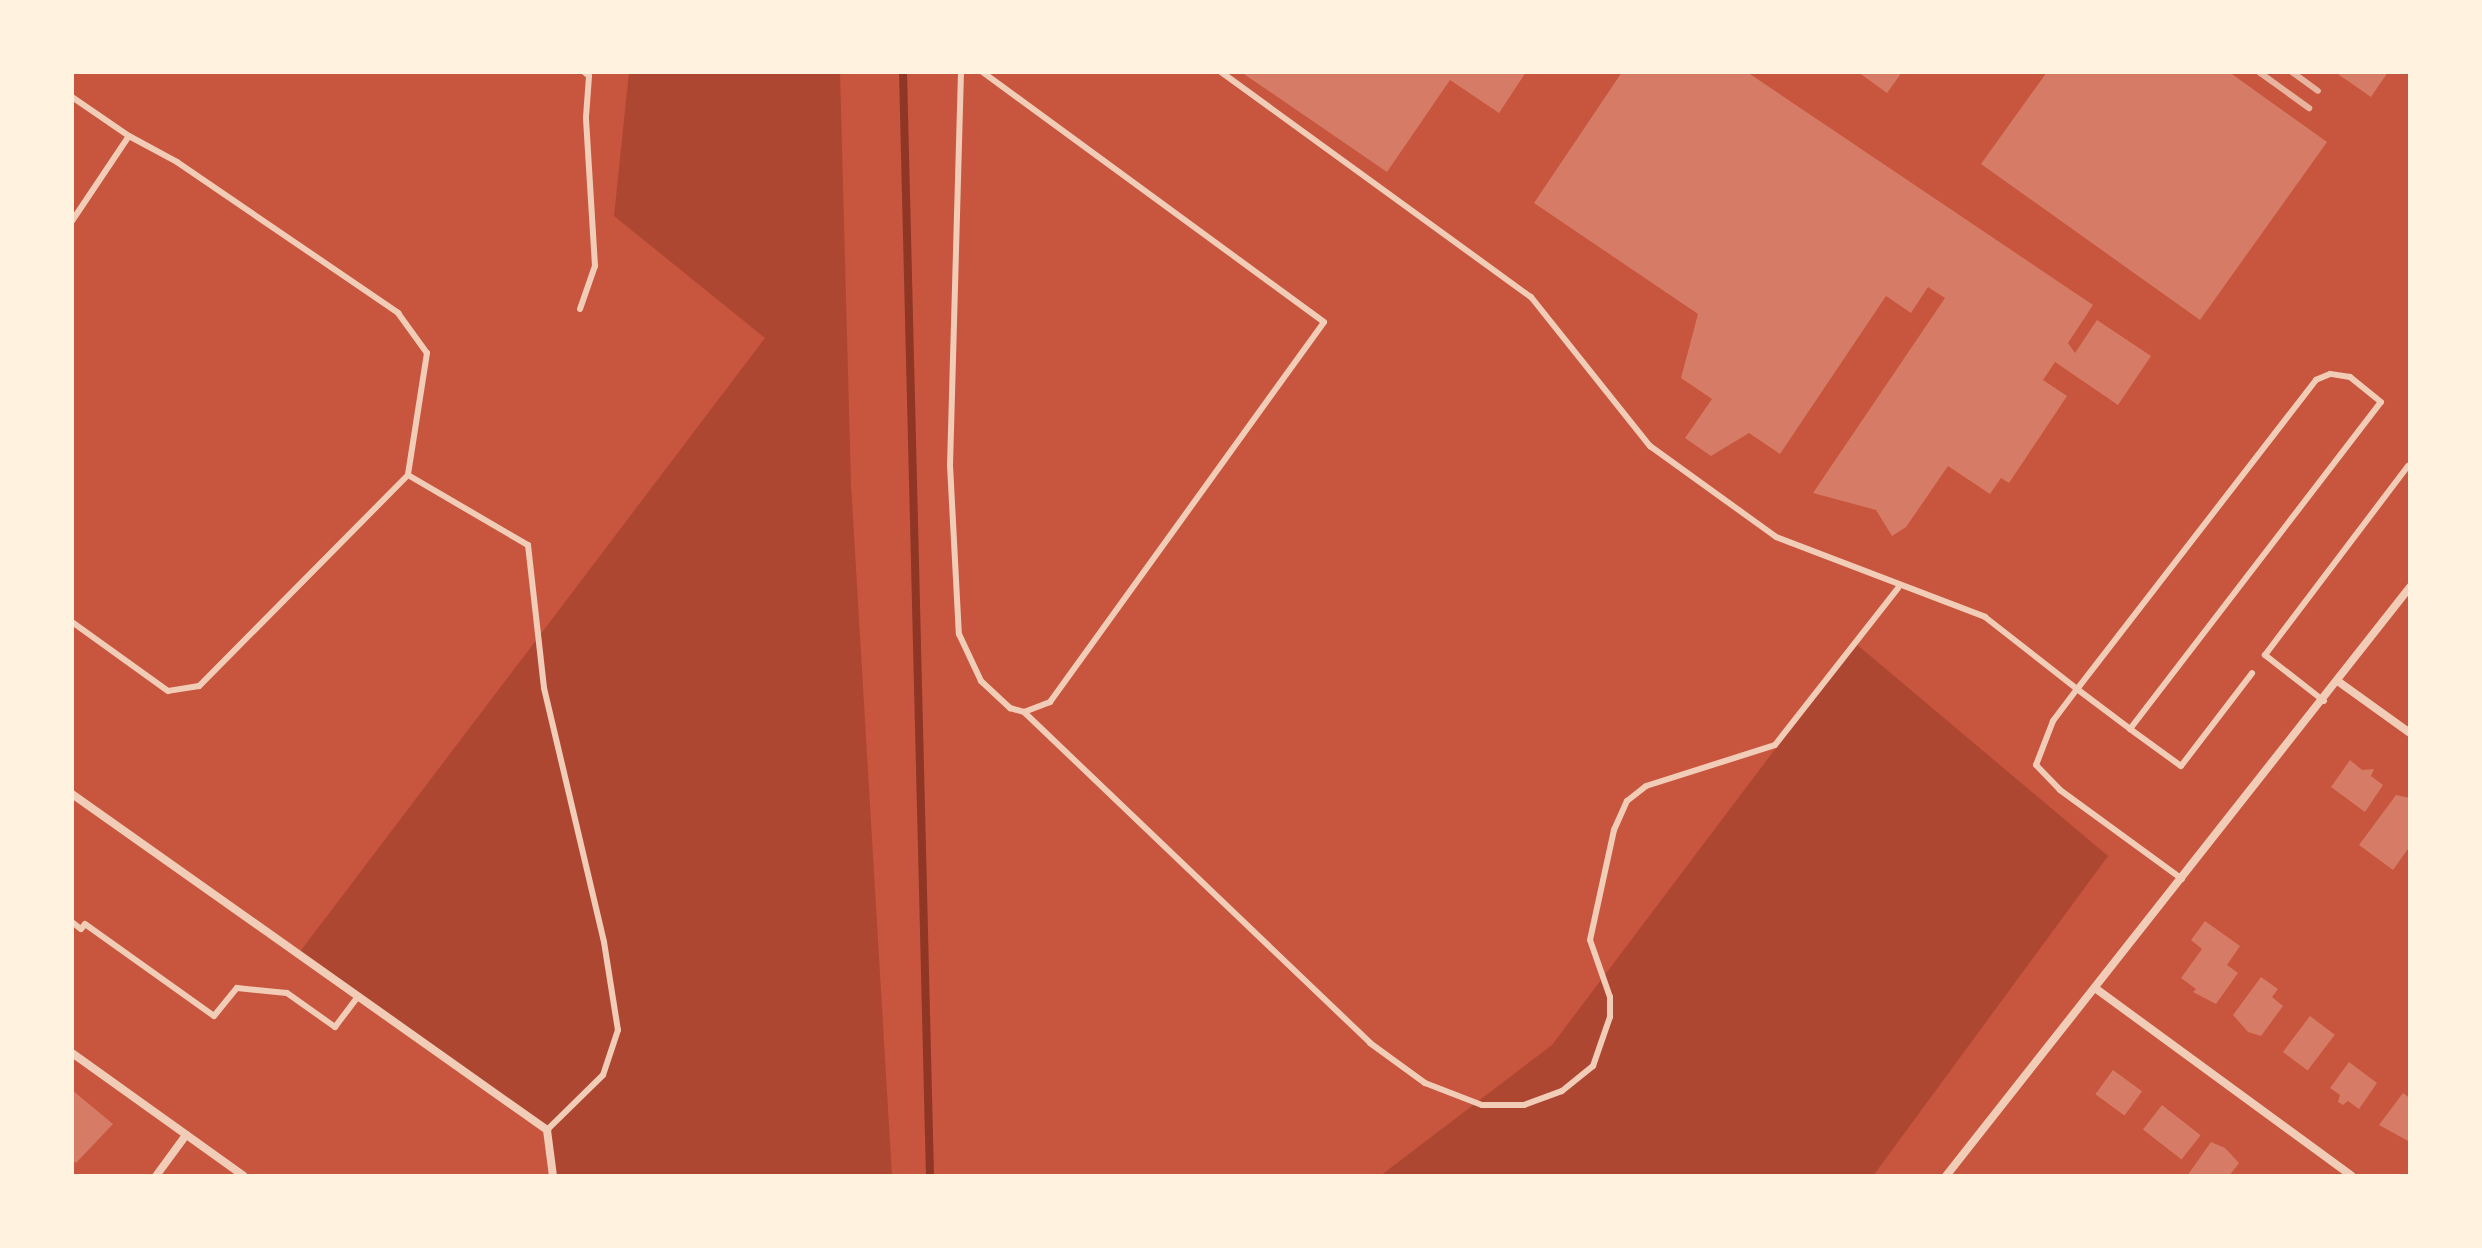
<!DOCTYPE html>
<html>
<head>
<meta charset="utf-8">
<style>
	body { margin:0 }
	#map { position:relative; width:2482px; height:1248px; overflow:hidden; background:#c8553d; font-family:"Fira Sans Condensed",sans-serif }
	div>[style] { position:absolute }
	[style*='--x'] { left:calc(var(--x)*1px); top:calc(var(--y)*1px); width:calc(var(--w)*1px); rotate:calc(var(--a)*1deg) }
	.green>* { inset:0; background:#ae4732 }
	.stream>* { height:8px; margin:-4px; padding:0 4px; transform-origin:4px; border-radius:4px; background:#8f3625 }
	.building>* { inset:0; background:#d67c66; transform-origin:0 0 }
	.service>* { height:6px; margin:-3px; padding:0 3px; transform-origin:3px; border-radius:3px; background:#f1ccb7 }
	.minor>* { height:8px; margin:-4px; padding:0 4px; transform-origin:4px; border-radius:4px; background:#f1ccb7 }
	.rail>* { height:6px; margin:-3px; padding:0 3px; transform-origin:3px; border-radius:3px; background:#e9b49f }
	span { translate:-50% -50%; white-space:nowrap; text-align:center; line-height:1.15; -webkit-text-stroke:6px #fff3e0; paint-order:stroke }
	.frame { position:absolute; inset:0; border:74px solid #fff3e0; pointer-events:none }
</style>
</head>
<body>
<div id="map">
	<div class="green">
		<div style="clip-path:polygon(629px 72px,840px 72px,851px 484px,892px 1176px,553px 1176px,547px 1130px,299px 953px,765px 338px,614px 216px)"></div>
		<div style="clip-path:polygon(1855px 643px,2108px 856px,1873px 1176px,1380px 1176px,1552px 1045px)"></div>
	</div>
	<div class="stream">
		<div style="--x:903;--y:72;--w:1104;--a:88.6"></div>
	</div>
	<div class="building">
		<div style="clip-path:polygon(1241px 72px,1526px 72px,1499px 113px,1450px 80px,1387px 172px)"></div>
		<div style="clip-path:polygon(1622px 72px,1747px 72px,2093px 305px,2068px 343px,2075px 353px,2097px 320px,2151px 356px,2118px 405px,2055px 362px,2043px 380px,2067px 396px,2009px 483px,2001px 478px,1990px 494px,1948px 466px,1906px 527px,1892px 536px,1876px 510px,1813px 493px,1945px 298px,1928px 287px,1911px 313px,1886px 296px,1780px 454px,1749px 433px,1711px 456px,1685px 438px,1712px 399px,1681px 378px,1698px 314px,1534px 203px)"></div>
		<div style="clip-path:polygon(1858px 72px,1902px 72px,1887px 93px)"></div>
		<div style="clip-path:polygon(2047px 72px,2229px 72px,2327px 142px,2200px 320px,1981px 164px)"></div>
		<div style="clip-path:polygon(2335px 72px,2388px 72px,2371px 97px)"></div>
		<div style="clip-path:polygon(2350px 760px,2362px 770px,2374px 769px,2371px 776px,2383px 785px,2365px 812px,2331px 787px)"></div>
		<div style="clip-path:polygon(2396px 795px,2410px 798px,2410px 846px,2393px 870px,2359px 845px)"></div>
		<div style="clip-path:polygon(2205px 921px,2240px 946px,2227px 965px,2238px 973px,2216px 1004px,2193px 992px,2196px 989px,2181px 978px,2202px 949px,2191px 940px)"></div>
		<div style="clip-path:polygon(2261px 977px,2278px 989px,2272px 997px,2283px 1006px,2261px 1036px,2248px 1032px,2233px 1015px)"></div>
		<div style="left:2310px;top:1016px;width:31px;height:45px;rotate:37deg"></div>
		<div style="clip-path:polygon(2349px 1062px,2377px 1083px,2359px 1109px,2348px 1101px,2343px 1105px,2338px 1102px,2340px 1095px,2330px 1088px)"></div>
		<div style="left:2113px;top:1070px;width:36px;height:30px;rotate:36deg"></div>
		<div style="clip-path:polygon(72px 1090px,113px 1124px,76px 1163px,72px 1160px)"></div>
		<div style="clip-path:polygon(2403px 1093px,2410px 1098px,2410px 1142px,2379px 1125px)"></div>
		<div style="left:2162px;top:1105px;width:49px;height:31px;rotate:38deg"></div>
		<div style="clip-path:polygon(2211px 1142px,2225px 1148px,2239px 1163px,2229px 1176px,2187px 1176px)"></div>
	</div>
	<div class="service">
		<div style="--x:961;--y:72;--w:393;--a:91.6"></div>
		<div style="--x:950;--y:465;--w:169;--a:87"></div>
		<div style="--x:959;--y:634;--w:52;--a:64.9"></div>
		<div style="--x:981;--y:681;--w:40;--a:43"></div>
		<div style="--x:1010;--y:708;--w:15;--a:16"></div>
		<div style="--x:1024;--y:712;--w:28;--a:-21"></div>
		<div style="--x:1050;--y:702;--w:468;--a:-54.2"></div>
		<div style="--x:1324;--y:322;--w:423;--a:-143.8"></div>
		<div style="--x:1221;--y:72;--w:383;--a:36"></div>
		<div style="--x:1531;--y:297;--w:191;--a:51.4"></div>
		<div style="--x:1650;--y:446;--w:155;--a:35.8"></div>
		<div style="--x:1776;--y:537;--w:224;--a:20.9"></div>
		<div style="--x:1985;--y:617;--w:117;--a:38"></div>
		<div style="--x:2077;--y:689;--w:40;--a:127"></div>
		<div style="--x:2053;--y:721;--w:47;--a:111.1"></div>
		<div style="--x:2036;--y:765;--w:35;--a:46"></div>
		<div style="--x:2060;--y:790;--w:151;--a:36.1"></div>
		<div style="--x:72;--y:97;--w:69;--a:34.4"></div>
		<div style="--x:72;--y:221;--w:102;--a:-56.2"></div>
		<div style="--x:129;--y:136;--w:55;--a:28.4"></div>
		<div style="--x:177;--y:162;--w:268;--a:34.3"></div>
		<div style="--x:398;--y:313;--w:49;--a:54.1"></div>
		<div style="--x:427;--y:353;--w:123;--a:98.9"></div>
		<div style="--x:408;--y:475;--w:297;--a:134.7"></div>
		<div style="--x:199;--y:686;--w:31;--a:171"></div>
		<div style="--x:168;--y:691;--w:118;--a:-144.3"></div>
		<div style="--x:580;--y:309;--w:46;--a:-70.8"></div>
		<div style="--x:595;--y:266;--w:149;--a:-93.5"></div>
		<div style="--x:586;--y:117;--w:41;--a:-85.8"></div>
		<div style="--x:589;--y:76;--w:6;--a:-141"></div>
		<div style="--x:408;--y:475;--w:139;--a:30.3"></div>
		<div style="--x:528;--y:545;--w:144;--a:83.6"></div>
		<div style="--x:544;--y:688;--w:261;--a:76.7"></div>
		<div style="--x:604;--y:942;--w:89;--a:81"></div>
		<div style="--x:618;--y:1030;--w:47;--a:108.4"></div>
		<div style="--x:603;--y:1075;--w:78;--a:135.5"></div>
		<div style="--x:2324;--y:701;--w:75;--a:-142.1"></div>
		<div style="--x:2265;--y:655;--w:237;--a:-52.9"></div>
		<div style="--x:1024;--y:712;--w:479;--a:43.7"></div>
		<div style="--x:1370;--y:1043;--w:68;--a:36"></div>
		<div style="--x:1425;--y:1083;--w:61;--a:21.1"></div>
		<div style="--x:1482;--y:1105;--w:42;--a:0"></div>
		<div style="--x:1524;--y:1105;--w:40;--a:-20.2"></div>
		<div style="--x:1562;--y:1091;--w:40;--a:-39"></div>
		<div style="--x:1593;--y:1066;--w:52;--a:-70.9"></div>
		<div style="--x:1610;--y:1017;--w:20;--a:-90"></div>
		<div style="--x:1610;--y:997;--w:60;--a:-109.3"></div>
		<div style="--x:1590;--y:940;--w:113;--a:-77.7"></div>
		<div style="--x:1614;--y:830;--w:32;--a:-66"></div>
		<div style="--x:1627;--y:801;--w:24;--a:-38"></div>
		<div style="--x:1646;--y:786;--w:135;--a:-17.6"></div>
		<div style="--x:1775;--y:745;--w:199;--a:-51.9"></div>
		<div style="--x:2130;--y:729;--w:412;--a:-52.5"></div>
		<div style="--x:2381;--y:402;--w:40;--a:-141"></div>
		<div style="--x:2350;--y:377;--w:20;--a:-171"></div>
		<div style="--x:2330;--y:374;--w:15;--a:157"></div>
		<div style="--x:2316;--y:380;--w:391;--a:127.7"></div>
		<div style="--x:2077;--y:689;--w:66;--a:37"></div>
		<div style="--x:2130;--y:729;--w:63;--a:36"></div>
		<div style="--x:2181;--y:766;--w:117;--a:-52.6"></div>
		<div style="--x:72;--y:922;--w:11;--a:38"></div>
		<div style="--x:81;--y:929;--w:6;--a:-51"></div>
		<div style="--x:85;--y:924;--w:158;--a:35.5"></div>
		<div style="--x:214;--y:1016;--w:36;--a:-51"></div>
		<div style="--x:237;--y:988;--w:50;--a:5.7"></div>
		<div style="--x:287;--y:993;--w:59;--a:35.3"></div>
		<div style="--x:335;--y:1027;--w:39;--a:-53"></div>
	</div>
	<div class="minor">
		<div style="--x:2339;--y:682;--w:87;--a:35.7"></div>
		<div style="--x:72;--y:794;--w:582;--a:35.27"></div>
		<div style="--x:547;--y:1130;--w:46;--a:82.6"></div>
		<div style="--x:2095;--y:988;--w:318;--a:36.2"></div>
		<div style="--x:72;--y:1053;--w:211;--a:35.6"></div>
		<div style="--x:156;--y:1176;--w:51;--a:-53.8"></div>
		<div style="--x:1946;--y:1176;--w:750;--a:-51.77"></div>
	</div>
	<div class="rail">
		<div style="--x:2259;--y:72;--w:62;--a:35.8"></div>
		<div style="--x:2292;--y:72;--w:32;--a:36"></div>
	</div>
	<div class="frame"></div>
</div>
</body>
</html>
